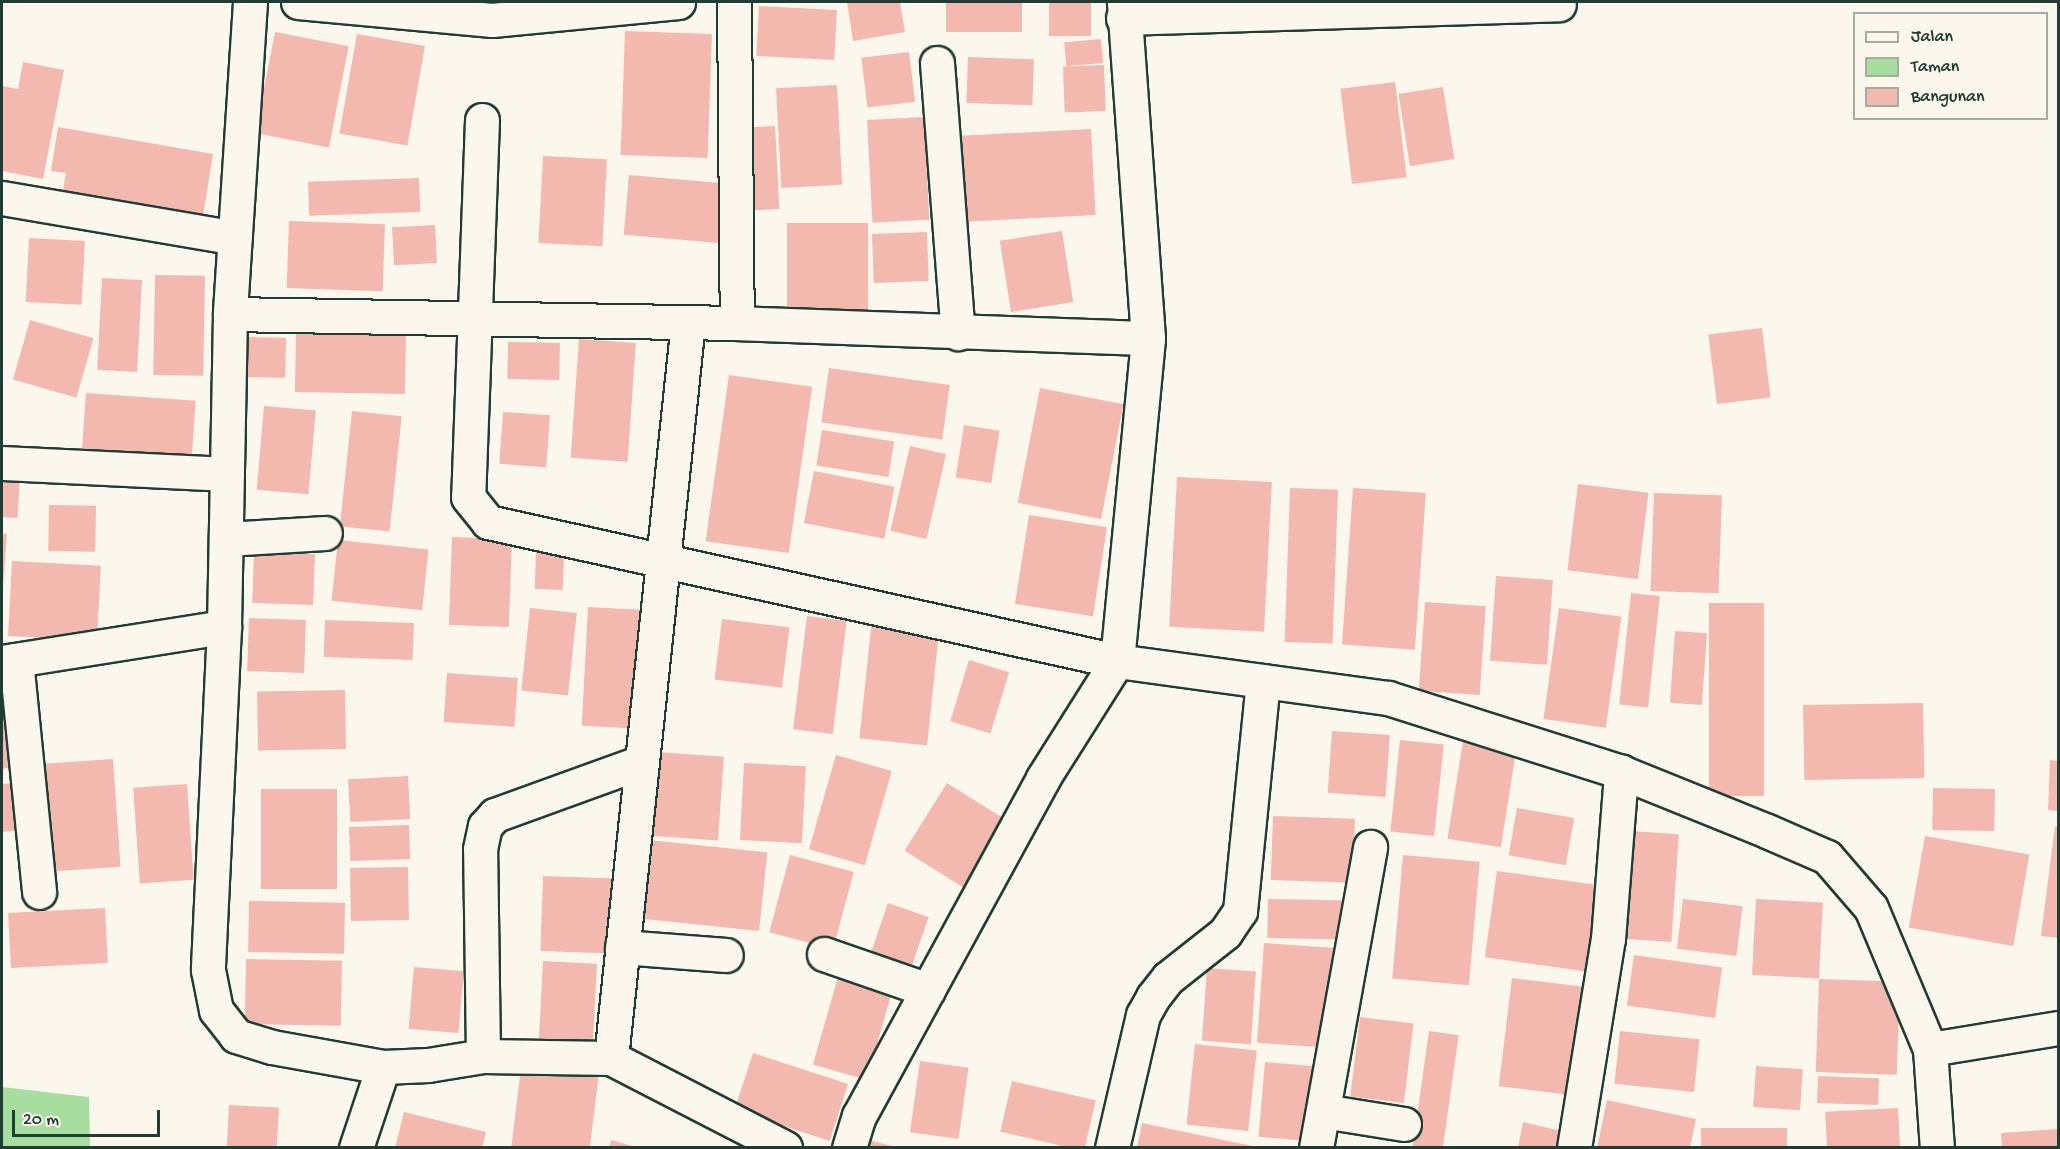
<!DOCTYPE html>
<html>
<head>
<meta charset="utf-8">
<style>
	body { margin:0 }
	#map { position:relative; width:2060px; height:1149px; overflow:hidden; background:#fbf7ec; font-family:"Gochi Hand",sans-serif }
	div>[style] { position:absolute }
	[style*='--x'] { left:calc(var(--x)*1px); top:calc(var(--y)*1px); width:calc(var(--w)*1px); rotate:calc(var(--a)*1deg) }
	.green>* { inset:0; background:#a8dda0 }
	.building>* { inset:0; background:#f3b8ae; transform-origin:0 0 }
	.roads { filter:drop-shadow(2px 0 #1f3d34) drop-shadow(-2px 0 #1f3d34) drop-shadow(0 2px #1f3d34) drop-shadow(0 -2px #1f3d34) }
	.minor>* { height:33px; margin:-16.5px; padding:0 16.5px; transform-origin:16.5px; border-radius:16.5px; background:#fbf7ec }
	span { translate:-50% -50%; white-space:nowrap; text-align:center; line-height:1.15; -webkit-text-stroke:4.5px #fbf7ec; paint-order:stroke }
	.frame { position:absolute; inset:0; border:3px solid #1f3d34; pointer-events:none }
	.legend { position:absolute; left:1853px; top:12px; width:195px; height:108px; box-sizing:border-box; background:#fbf7ec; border:2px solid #a3ada2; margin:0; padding:8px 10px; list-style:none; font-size:18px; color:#1f3d34 }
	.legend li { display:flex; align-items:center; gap:12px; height:30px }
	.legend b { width:30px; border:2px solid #a3ada2 }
	.scale { position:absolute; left:12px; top:1110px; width:148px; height:27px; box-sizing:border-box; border:3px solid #1f3d34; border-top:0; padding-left:8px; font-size:18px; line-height:21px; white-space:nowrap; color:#1f3d34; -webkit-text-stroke:4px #fbf7ec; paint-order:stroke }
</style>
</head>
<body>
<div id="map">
	<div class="green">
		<div style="clip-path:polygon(2px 1087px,89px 1097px,90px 1147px,2px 1147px)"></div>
	</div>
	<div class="building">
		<div style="clip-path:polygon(847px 2px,900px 2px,905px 32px,853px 41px)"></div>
		<div style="left:946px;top:2px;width:76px;height:30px"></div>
		<div style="left:1049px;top:2px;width:42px;height:34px"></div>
		<div style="left:759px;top:6px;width:78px;height:50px;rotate:3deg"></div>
		<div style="left:625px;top:31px;width:87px;height:124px;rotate:2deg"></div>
		<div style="left:275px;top:32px;width:75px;height:103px;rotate:11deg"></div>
		<div style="left:357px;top:34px;width:69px;height:101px;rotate:10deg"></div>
		<div style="left:1101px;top:39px;width:24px;height:37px;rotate:85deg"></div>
		<div style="left:909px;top:52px;width:50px;height:48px;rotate:83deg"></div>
		<div style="left:968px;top:57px;width:66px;height:46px;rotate:2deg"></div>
		<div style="clip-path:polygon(23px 62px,64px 70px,43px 179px,2px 171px,2px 86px,18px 89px)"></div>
		<div style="left:1104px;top:65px;width:46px;height:41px;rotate:88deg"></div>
		<div style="left:1395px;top:82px;width:96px;height:55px;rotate:83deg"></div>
		<div style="left:837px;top:85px;width:100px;height:61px;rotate:87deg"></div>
		<div style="left:1443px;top:87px;width:73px;height:45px;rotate:81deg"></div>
		<div style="left:924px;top:117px;width:103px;height:57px;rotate:87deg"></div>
		<div style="left:775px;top:126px;width:83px;height:27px;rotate:87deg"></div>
		<div style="clip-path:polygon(58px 127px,213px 154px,202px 223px,61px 201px,66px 173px,51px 171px)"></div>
		<div style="left:1091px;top:129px;width:86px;height:135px;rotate:87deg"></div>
		<div style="left:543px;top:156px;width:64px;height:87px;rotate:3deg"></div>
		<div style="left:629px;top:175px;width:98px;height:60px;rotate:5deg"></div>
		<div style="left:419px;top:178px;width:34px;height:111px;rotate:88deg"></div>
		<div style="left:289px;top:221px;width:96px;height:67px;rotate:2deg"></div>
		<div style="left:787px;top:223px;width:81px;height:101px"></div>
		<div style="left:435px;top:225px;width:38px;height:43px;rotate:87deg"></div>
		<div style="left:1062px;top:231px;width:72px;height:63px;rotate:81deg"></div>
		<div style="left:927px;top:232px;width:49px;height:55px;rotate:88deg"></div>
		<div style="left:29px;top:238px;width:56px;height:64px;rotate:3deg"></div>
		<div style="left:155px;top:275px;width:50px;height:100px;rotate:1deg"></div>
		<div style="left:102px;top:278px;width:40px;height:92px;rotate:3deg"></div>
		<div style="left:30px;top:320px;width:66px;height:62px;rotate:16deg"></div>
		<div style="left:1762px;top:328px;width:70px;height:54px;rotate:83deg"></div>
		<div style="left:296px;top:332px;width:110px;height:60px;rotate:1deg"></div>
		<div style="left:243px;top:337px;width:43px;height:40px;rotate:1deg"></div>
		<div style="left:579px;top:339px;width:57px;height:119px;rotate:4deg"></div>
		<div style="left:508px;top:342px;width:52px;height:37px;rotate:1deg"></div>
		<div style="left:829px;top:368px;width:122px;height:55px;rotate:8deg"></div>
		<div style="left:729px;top:375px;width:84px;height:168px;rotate:8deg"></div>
		<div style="left:1040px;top:388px;width:85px;height:117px;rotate:11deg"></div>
		<div style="left:86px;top:393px;width:110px;height:56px;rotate:4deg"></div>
		<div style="left:264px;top:406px;width:52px;height:84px;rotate:5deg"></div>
		<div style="left:352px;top:411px;width:50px;height:116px;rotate:6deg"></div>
		<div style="left:503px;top:412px;width:47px;height:52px;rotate:4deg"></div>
		<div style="left:964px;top:425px;width:36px;height:53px;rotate:9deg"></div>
		<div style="left:822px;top:430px;width:73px;height:36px;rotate:9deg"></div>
		<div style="left:910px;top:446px;width:37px;height:87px;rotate:13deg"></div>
		<div style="left:814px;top:471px;width:82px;height:53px;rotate:11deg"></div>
		<div style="left:2px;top:472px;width:18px;height:45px;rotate:3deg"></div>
		<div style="left:1177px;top:477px;width:95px;height:150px;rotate:3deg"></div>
		<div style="left:1578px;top:484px;width:71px;height:87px;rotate:7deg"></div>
		<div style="left:1290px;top:488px;width:48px;height:154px;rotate:2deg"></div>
		<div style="left:1353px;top:488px;width:73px;height:157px;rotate:4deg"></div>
		<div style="left:1654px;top:493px;width:68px;height:98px;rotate:2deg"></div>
		<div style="left:49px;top:505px;width:47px;height:46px;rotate:1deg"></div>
		<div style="left:1029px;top:515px;width:79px;height:90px;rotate:9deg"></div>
		<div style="clip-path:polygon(2px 534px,7px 534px,3px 587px,2px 587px)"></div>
		<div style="left:452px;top:537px;width:60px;height:88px;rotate:2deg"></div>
		<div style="left:338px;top:540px;width:91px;height:61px;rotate:6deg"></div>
		<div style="left:254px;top:552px;width:61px;height:51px;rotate:2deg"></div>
		<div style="left:536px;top:552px;width:28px;height:37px;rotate:2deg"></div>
		<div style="left:12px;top:561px;width:89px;height:75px;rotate:3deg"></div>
		<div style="left:1496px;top:576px;width:57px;height:85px;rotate:4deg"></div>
		<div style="left:1631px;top:593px;width:29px;height:112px;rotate:6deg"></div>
		<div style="left:1425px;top:602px;width:61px;height:89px;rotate:4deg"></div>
		<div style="left:1709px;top:603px;width:55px;height:193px"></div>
		<div style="left:588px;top:607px;width:53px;height:119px;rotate:3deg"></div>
		<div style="left:530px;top:608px;width:47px;height:83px;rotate:6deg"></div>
		<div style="left:1559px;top:608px;width:63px;height:112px;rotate:8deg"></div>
		<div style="left:807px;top:616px;width:40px;height:114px;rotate:7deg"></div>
		<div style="left:249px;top:618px;width:57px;height:53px;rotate:2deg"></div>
		<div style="left:722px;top:619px;width:68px;height:61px;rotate:7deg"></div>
		<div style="left:872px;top:619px;width:68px;height:120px;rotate:6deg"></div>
		<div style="left:325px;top:620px;width:89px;height:37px;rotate:2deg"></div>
		<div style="left:1675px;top:631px;width:32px;height:72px;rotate:4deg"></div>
		<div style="left:969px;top:660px;width:42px;height:64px;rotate:17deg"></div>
		<div style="left:447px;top:673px;width:71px;height:49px;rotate:4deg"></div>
		<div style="left:345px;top:690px;width:59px;height:88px;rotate:89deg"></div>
		<div style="clip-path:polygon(8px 703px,13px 767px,2px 769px,2px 704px)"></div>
		<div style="left:1923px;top:703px;width:75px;height:120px;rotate:89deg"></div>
		<div style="left:1332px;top:731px;width:58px;height:62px;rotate:4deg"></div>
		<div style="left:1400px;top:740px;width:44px;height:92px;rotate:6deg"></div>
		<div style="left:1463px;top:741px;width:54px;height:99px;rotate:9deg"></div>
		<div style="left:657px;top:752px;width:67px;height:84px;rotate:4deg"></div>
		<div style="left:836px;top:755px;width:58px;height:98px;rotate:16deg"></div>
		<div style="left:113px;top:759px;width:108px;height:69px;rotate:86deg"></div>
		<div style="clip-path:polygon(2050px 760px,2058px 761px,2058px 811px,2048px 810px)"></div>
		<div style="left:744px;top:763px;width:62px;height:77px;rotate:3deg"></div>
		<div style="left:408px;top:776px;width:43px;height:60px;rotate:87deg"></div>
		<div style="clip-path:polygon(22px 782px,27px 829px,2px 832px,2px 784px)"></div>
		<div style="left:947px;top:783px;width:73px;height:80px;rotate:32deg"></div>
		<div style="left:187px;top:784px;width:96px;height:54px;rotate:86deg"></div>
		<div style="left:1933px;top:788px;width:62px;height:42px;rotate:1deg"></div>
		<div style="left:261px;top:789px;width:76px;height:100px"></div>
		<div style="left:1517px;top:808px;width:58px;height:48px;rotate:10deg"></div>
		<div style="left:1273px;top:816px;width:82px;height:64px;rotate:2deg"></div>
		<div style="left:409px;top:825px;width:34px;height:60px;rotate:88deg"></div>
		<div style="clip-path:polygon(2055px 826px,2058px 827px,2058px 938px,2041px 936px)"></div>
		<div style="left:1631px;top:831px;width:48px;height:108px;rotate:4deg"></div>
		<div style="left:1925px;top:836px;width:106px;height:93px;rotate:10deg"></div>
		<div style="left:649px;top:840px;width:119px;height:79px;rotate:6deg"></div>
		<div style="left:790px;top:855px;width:66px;height:80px;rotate:15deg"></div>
		<div style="left:1403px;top:855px;width:77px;height:124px;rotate:5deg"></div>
		<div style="left:408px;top:867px;width:53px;height:58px;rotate:89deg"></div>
		<div style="left:1497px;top:871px;width:110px;height:87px;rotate:8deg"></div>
		<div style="left:543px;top:876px;width:73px;height:75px;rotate:2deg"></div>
		<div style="left:1268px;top:899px;width:81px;height:39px;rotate:1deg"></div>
		<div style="left:1683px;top:899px;width:60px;height:50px;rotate:7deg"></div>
		<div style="left:1756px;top:899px;width:67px;height:76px;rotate:3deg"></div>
		<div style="left:249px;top:901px;width:96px;height:51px;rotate:1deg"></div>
		<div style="left:888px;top:903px;width:43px;height:65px;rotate:19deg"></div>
		<div style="left:105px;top:908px;width:55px;height:97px;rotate:87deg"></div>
		<div style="left:1264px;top:943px;width:72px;height:100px;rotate:4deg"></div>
		<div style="left:1634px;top:955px;width:89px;height:51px;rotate:8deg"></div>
		<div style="left:246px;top:959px;width:96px;height:65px;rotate:1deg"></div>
		<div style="left:543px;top:961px;width:54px;height:83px;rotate:3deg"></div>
		<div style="left:414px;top:967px;width:50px;height:62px;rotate:5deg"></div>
		<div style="left:1207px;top:968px;width:49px;height:73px;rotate:4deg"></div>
		<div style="left:838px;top:977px;width:56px;height:91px;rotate:16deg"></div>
		<div style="left:1512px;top:978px;width:78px;height:109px;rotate:7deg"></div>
		<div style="left:1819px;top:979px;width:81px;height:93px;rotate:2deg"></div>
		<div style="left:1360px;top:1017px;width:54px;height:80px;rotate:7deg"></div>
		<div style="left:1429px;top:1031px;width:30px;height:118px;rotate:8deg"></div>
		<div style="left:1620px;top:1031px;width:80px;height:53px;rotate:6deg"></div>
		<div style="left:1195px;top:1044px;width:62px;height:81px;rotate:6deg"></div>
		<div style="left:753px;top:1053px;width:100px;height:60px;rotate:18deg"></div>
		<div style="left:920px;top:1061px;width:49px;height:72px;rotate:8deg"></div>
		<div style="left:1265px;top:1062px;width:53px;height:75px;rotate:5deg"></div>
		<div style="left:1756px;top:1066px;width:47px;height:41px;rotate:4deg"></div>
		<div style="left:521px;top:1068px;width:78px;height:80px;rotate:7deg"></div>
		<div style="left:1818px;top:1076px;width:61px;height:27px;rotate:2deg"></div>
		<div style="left:1012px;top:1081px;width:86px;height:52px;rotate:13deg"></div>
		<div style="clip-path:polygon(1607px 1100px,1696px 1119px,1690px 1148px,1597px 1148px)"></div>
		<div style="left:229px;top:1105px;width:50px;height:43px;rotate:3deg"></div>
		<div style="left:1898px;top:1108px;width:40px;height:73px;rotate:87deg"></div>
		<div style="clip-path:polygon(404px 1112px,486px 1132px,482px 1148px,395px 1148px)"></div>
		<div style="clip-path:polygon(1523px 1122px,1565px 1132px,1561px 1148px,1518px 1148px)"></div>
		<div style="clip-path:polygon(1142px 1123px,1252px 1146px,1252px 1148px,1137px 1148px)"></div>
		<div style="left:1787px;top:1128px;width:20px;height:86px;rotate:90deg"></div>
		<div style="clip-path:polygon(2058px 1129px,2058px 1148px,2002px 1148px,2001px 1133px)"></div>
		<div style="clip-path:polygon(611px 1140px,636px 1147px,636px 1148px,609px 1148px)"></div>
		<div style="clip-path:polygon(869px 1140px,895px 1147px,895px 1148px,867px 1148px)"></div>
	</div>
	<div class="roads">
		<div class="minor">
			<div style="--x:250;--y:2;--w:313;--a:93.7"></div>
			<div style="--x:230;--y:314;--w:313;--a:91.1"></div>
			<div style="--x:224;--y:627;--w:343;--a:92.7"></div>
			<div style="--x:208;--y:970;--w:41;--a:78.7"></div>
			<div style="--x:216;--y:1010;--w:33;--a:52"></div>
			<div style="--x:236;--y:1036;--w:38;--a:17"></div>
			<div style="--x:272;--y:1047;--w:113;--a:10.2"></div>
			<div style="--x:383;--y:1067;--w:45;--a:-2.5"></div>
			<div style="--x:428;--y:1065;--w:56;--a:-9.3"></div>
			<div style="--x:483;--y:1056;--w:128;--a:0.9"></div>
			<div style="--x:611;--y:1058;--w:740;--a:-84.03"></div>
			<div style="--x:298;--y:2;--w:195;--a:5.3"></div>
			<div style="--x:492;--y:20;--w:187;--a:-5.5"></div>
			<div style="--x:734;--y:2;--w:321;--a:89.5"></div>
			<div style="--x:1123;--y:18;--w:436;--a:-1.8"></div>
			<div style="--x:937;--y:63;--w:271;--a:85.6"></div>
			<div style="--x:482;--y:120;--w:377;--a:92.1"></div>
			<div style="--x:468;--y:497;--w:32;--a:51"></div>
			<div style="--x:488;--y:522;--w:644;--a:12.46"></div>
			<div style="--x:1117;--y:661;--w:274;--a:7.8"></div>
			<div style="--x:1388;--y:698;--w:244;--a:17.6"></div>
			<div style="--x:1621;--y:772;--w:157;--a:22"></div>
			<div style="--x:1767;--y:831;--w:65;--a:23.4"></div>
			<div style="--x:1827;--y:857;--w:67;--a:49.2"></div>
			<div style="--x:1871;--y:908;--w:153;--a:67.3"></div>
			<div style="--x:1930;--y:1049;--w:99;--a:86"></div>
			<div style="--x:2;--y:198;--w:236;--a:9.7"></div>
			<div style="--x:230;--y:314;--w:507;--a:1.02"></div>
			<div style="--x:737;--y:323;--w:411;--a:2.1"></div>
			<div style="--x:2;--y:463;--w:225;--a:2.8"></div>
			<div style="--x:226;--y:539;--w:99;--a:-3.5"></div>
			<div style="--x:16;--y:660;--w:233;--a:84.3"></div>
			<div style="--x:2;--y:662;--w:225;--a:-9"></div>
			<div style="--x:622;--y:947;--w:104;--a:4.4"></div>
			<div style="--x:824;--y:954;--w:110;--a:19.1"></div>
			<div style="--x:1930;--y:1049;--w:130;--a:-9.3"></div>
			<div style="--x:483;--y:1056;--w:207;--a:-90.8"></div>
			<div style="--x:480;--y:849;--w:24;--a:-78"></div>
			<div style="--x:485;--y:826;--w:15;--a:-48"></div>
			<div style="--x:495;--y:815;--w:153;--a:-19.9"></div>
			<div style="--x:611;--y:1058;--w:196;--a:27.3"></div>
			<div style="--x:1323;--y:1111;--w:82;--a:9.1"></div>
			<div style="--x:356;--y:1148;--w:85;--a:-71.6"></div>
			<div style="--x:849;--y:1148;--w:34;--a:-73"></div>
			<div style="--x:859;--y:1116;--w:385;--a:-61.4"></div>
			<div style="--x:1043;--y:778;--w:138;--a:-57.7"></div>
			<div style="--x:1117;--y:661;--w:324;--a:-84.5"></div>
			<div style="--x:1148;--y:338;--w:337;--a:-94.1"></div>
			<div style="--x:1112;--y:1148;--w:137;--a:-76.9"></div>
			<div style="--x:1143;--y:1015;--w:21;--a:-61"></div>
			<div style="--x:1153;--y:997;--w:24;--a:-52"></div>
			<div style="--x:1168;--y:978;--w:73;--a:-38.3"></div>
			<div style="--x:1225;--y:933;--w:27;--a:-56"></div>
			<div style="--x:1240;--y:911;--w:231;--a:-84.3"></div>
			<div style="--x:1316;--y:1148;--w:306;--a:-79.8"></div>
			<div style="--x:1574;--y:1148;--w:212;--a:-80.8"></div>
			<div style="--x:1608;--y:939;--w:168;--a:-85.5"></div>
		</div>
	</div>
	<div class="frame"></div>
	<ul class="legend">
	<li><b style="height:8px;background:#fbf7ec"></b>Jalan</li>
	<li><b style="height:16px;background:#a8dda0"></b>Taman</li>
	<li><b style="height:16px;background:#f3b8ae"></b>Bangunan</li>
	</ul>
	<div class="scale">20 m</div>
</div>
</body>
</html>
